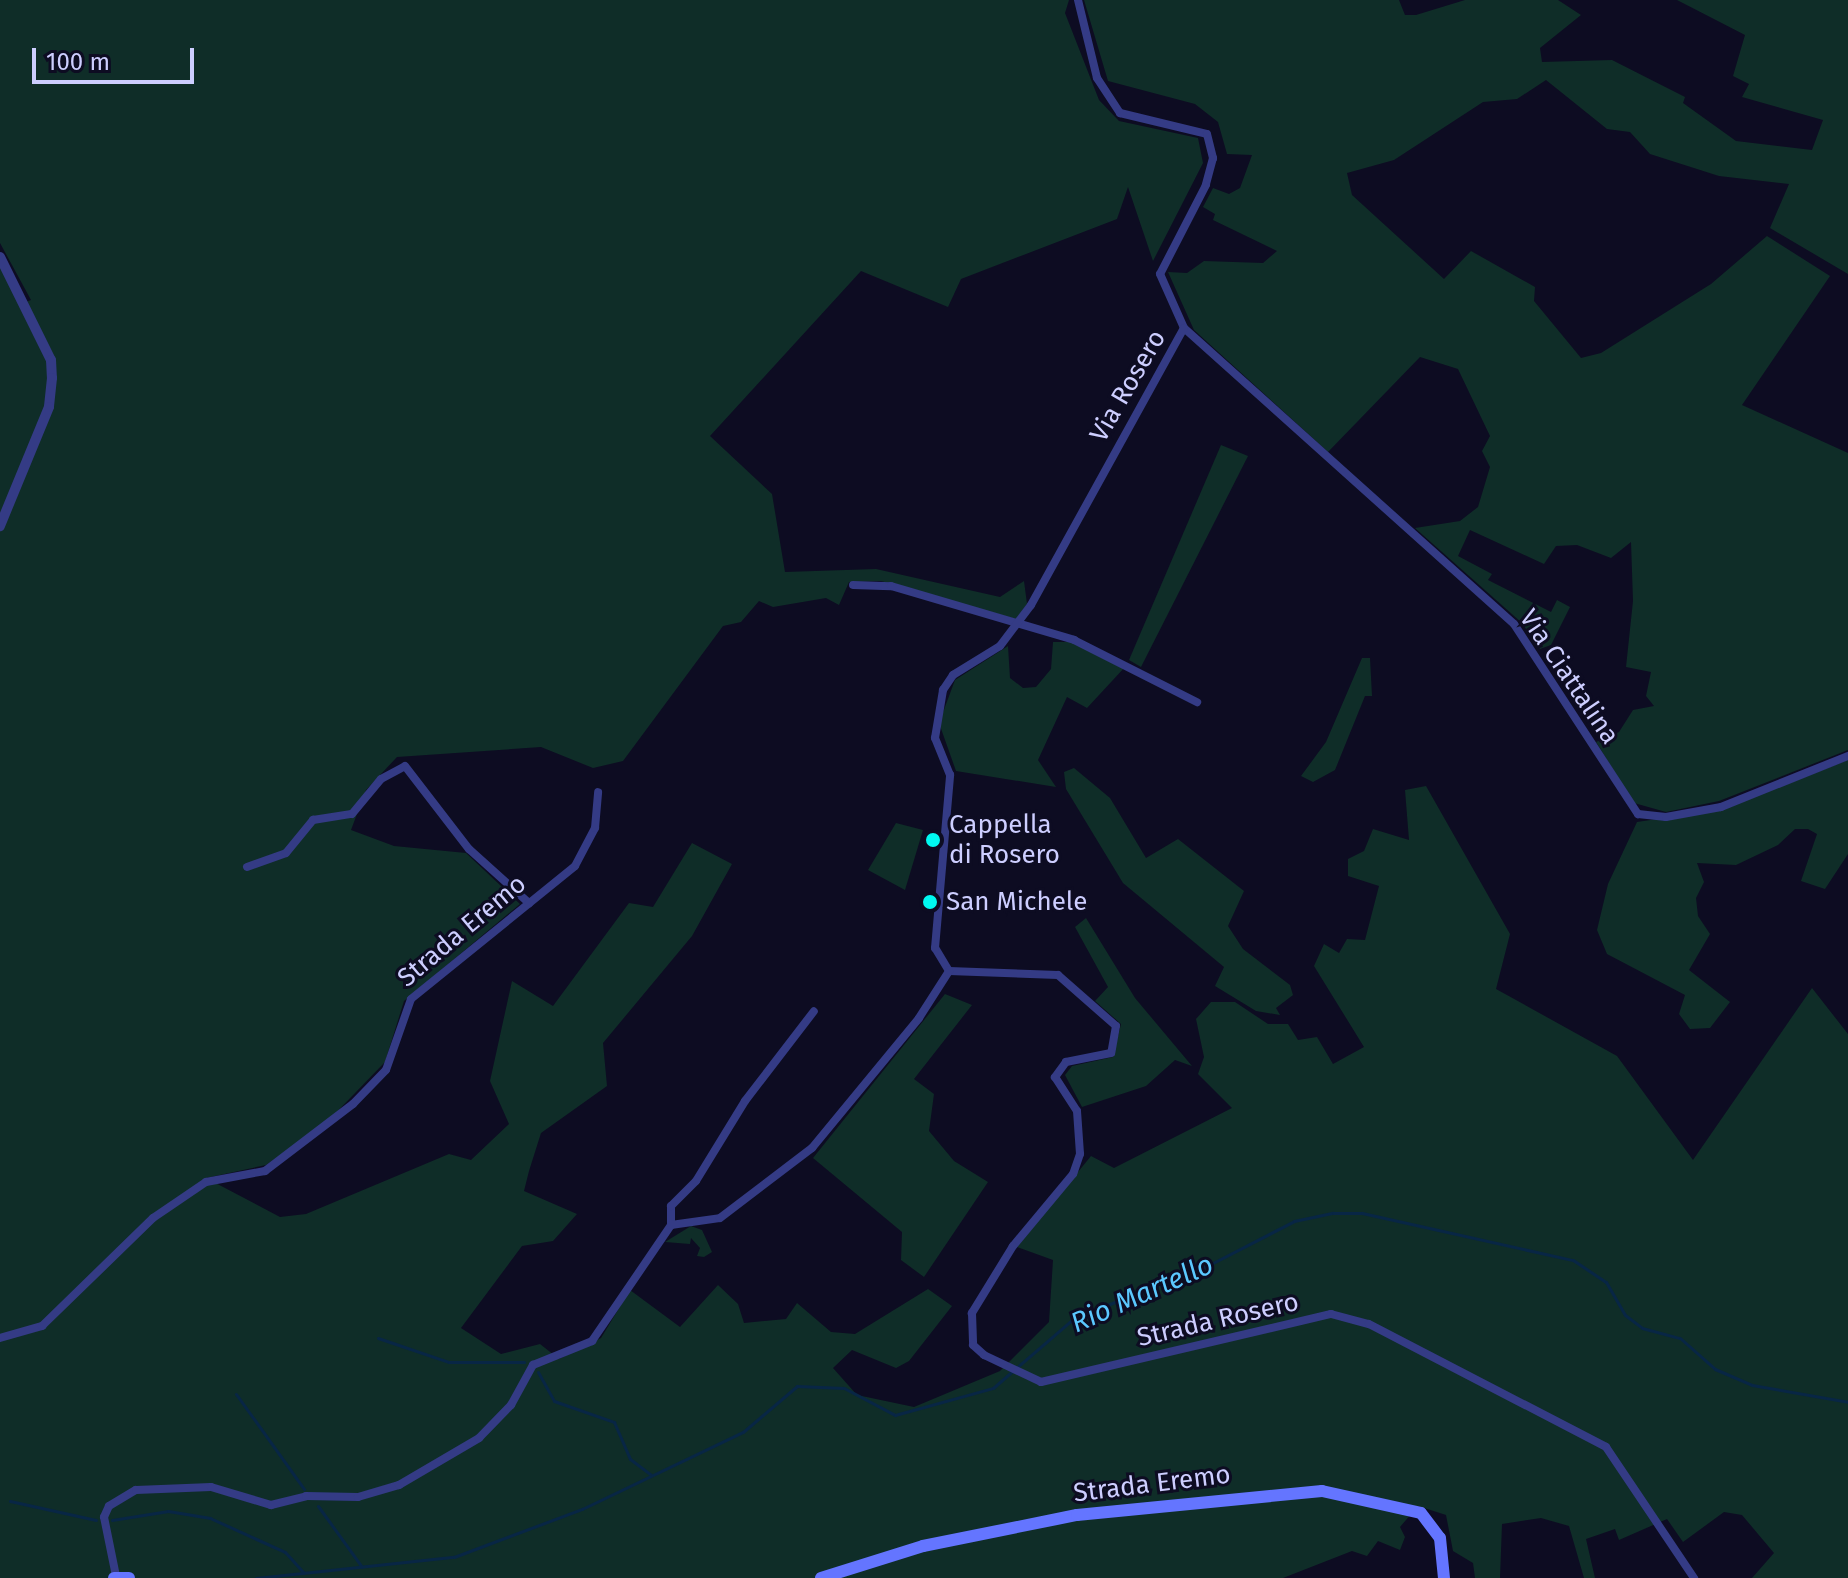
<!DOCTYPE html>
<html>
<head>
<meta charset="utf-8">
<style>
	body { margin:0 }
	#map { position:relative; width:1848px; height:1578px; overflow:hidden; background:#0d0c22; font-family:"Fira Sans",sans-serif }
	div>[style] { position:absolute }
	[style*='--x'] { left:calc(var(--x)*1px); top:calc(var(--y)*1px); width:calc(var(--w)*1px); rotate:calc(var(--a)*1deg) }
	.green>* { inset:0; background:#0f2d28 }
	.stream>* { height:3px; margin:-1.5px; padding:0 1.5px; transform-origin:1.5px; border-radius:1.5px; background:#082645 }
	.minor>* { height:8px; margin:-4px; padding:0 4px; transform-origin:4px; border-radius:4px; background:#343b85 }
	.tertiary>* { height:10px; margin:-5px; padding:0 5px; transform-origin:5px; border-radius:5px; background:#343b85 }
	.secondary>* { height:12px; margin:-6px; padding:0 6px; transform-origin:6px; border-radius:6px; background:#6475ff }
	.dots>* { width:22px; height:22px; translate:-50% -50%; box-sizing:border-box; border:4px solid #0d0c22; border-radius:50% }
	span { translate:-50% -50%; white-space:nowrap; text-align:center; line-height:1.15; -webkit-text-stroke:6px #0d0c22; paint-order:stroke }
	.street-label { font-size:26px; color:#cdceff }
	.poi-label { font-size:26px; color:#cdceff }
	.left { translate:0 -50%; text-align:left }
	.water-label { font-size:28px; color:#5bc8ff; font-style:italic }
	.scale { position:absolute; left:32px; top:48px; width:162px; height:36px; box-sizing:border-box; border:4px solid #cdceff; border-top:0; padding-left:10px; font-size:24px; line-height:28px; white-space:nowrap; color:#cdceff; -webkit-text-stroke:6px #0d0c22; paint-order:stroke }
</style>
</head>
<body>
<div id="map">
	<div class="green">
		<div style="clip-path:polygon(0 0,1069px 0,1065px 13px,1099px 100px,1119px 121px,1198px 138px,1203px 163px,1153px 261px,1128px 187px,1117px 219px,961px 279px,948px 307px,861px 271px,710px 436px,772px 494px,785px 572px,876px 569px,1000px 597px,1024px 581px,1027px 604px,1016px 619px,881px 581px,849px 582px,839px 605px,826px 598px,773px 607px,759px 601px,741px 622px,723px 626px,623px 761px,593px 768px,541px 747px,397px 757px,366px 790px,351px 830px,394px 846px,466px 853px,520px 904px,404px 1001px,385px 1062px,327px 1122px,266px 1165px,206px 1178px,280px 1217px,306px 1214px,449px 1154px,471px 1160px,509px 1124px,490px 1081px,512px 981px,553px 1006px,629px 903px,653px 907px,692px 843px,732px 864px,692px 936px,603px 1043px,607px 1086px,541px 1133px,529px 1171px,524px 1191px,577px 1214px,553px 1241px,522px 1246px,461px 1328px,501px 1354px,540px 1344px,559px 1359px,601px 1338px,630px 1290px,680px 1327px,718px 1285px,738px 1304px,744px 1323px,786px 1319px,797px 1303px,831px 1332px,855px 1334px,928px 1289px,952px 1306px,909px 1361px,896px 1368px,852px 1350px,833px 1368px,857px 1395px,914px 1407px,1000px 1371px,1049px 1322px,1053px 1260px,1017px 1247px,1091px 1156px,1114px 1168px,1232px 1108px,1198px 1074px,1204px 1057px,1196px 1019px,1211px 1002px,1235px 1002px,1268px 1024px,1288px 1024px,1298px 1040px,1317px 1037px,1333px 1064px,1364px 1047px,1314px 966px,1324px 944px,1339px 953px,1347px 939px,1365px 940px,1379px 886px,1348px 876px,1348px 859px,1364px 851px,1373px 829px,1409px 840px,1405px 790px,1426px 786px,1510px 934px,1496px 989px,1617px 1056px,1693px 1160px,1812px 988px,1848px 1034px,1848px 1578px,1752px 1578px,1774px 1553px,1742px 1515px,1724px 1512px,1683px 1542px,1667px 1519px,1619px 1540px,1615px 1529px,1586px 1539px,1595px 1578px,1584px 1578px,1569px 1526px,1541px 1518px,1502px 1524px,1500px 1578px,1475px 1578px,1473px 1563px,1453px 1551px,1446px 1515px,1418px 1506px,1400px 1527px,1405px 1537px,1400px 1550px,1378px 1541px,1367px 1556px,1352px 1551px,1283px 1578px,0 1578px,0 263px,21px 304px,31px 300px,0 243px)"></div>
		<div style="clip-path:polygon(1084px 0,1399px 0,1405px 15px,1416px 15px,1465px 0,1558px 0,1581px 15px,1540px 48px,1542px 62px,1612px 60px,1685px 97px,1683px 103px,1736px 141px,1812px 150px,1823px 120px,1742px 97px,1749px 84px,1733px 76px,1745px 35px,1677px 0,1848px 0,1848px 274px,1770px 228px,1789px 184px,1719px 176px,1650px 154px,1630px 132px,1607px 129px,1546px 80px,1517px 99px,1483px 102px,1394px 160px,1347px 173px,1352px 195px,1444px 279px,1471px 251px,1535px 287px,1534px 301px,1581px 358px,1601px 353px,1711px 284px,1767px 236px,1830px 276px,1742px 405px,1848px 453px,1848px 750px,1719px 801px,1666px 812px,1634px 803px,1596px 742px,1619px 732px,1633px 710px,1654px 706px,1646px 696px,1651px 672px,1626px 667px,1633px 601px,1631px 542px,1611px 558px,1577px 545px,1556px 546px,1544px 564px,1470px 530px,1458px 556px,1492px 574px,1488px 580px,1551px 612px,1557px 600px,1570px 607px,1551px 645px,1540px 649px,1522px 623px,1415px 528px,1460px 521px,1478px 507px,1490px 467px,1482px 451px,1490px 436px,1458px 369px,1420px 357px,1328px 452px,1194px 330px,1168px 272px,1187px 273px,1204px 261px,1263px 263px,1277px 251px,1213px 220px,1215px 214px,1203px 207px,1213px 188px,1229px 194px,1240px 188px,1252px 155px,1227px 154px,1218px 122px,1195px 104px,1108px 81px)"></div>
		<div style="clip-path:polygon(1221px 445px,1248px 456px,1141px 667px,1129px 660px)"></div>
		<div style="clip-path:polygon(1053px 642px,1070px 642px,1125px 667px,1087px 708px,1067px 697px,1038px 760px,1056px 787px,956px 771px,939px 723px,955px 680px,1008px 646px,1010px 678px,1023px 688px,1036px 687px,1051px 669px)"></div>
		<div style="clip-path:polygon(1362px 658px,1370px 658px,1372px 696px,1365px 696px,1335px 770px,1313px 782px,1301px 776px,1326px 742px)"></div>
		<div style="clip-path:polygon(1848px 760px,1848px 854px,1825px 889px,1801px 881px,1817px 834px,1808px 829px,1795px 829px,1778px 845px,1736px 865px,1697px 863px,1704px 882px,1696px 898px,1698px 916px,1710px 934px,1689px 970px,1730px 1002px,1710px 1028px,1690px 1029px,1679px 1014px,1685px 995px,1607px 954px,1597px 930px,1608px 884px,1637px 822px,1724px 809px)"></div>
		<div style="clip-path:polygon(1074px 768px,1110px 798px,1146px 858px,1178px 839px,1244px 891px,1228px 926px,1243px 949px,1290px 985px,1293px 995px,1276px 1008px,1280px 1015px,1256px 1011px,1215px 986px,1224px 967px,1123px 883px,1066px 789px,1064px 772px)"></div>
		<div style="clip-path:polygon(896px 823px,923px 830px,905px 890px,868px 870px)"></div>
		<div style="clip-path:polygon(1086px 918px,1135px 998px,1192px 1066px,1175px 1060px,1146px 1086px,1082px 1107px,1065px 1075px,1072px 1066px,1113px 1057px,1121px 1024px,1095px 1001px,1108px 987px,1075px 927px)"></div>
		<div style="clip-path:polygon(945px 994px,972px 1005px,914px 1079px,934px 1094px,929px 1131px,954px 1161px,988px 1182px,924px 1277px,901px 1260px,902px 1232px,813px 1158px)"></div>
		<div style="clip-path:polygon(691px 1226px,702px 1230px,712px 1252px,704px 1257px,697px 1256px,700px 1248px,691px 1238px,690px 1244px,665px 1242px)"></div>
	</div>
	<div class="stream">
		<div style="--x:378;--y:1338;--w:75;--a:18.7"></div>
		<div style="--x:449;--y:1362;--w:75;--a:0"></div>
		<div style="--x:538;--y:1372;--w:33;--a:61"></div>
		<div style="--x:554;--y:1401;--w:64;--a:19.3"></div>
		<div style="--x:614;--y:1422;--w:40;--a:66.6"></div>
		<div style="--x:630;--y:1459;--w:26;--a:37"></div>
		<div style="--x:236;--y:1394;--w:117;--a:54.4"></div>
		<div style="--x:10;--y:1501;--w:88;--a:12.5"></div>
		<div style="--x:318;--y:1506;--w:75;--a:54.2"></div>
		<div style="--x:112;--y:1520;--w:57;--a:-9.1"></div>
		<div style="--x:168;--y:1511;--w:43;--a:9.5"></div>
		<div style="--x:210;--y:1518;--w:82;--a:24.4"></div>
		<div style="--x:285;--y:1552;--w:28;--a:48"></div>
		<div style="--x:256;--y:1578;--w:199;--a:-6.1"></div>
		<div style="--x:454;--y:1557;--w:137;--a:-20.6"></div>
		<div style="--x:582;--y:1509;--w:178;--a:-25.6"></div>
		<div style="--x:743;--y:1432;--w:71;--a:-40.4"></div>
		<div style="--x:797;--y:1386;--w:47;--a:2.4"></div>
		<div style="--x:844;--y:1388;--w:58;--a:27.9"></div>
		<div style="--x:895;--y:1415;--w:102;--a:-15.4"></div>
		<div style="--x:993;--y:1388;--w:107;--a:-40.8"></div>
		<div style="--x:1074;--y:1318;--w:143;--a:-21.4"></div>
		<div style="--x:1207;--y:1266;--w:98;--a:-27.3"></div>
		<div style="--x:1294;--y:1221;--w:40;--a:-12"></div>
		<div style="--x:1333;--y:1213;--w:29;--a:0"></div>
		<div style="--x:1362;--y:1213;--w:216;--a:12.6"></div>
		<div style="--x:1573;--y:1260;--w:40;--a:34"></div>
		<div style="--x:1606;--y:1282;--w:38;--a:60"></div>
		<div style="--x:1625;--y:1315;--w:21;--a:37"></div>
		<div style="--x:1642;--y:1328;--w:39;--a:15"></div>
		<div style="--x:1680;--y:1338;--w:47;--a:41.5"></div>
		<div style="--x:1715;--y:1369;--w:40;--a:23.4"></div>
		<div style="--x:1752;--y:1385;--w:97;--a:10"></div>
	</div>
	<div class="minor">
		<div style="--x:1078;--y:0;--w:80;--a:76.3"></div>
		<div style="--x:1097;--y:78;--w:42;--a:56.7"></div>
		<div style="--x:1120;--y:113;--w:89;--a:13.6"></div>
		<div style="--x:1207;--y:134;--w:25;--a:76"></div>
		<div style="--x:1213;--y:158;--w:28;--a:105"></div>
		<div style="--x:1206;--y:185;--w:100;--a:117.3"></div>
		<div style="--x:1160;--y:274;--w:59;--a:66"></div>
		<div style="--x:1184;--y:328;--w:443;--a:41.9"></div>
		<div style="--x:1514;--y:624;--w:227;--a:56.9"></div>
		<div style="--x:1638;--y:814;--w:28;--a:6"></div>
		<div style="--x:1666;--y:817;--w:56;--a:-10.3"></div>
		<div style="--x:1721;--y:807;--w:137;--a:-21.9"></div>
		<div style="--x:853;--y:585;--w:38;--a:2"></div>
		<div style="--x:891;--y:586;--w:191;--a:16.4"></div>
		<div style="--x:1074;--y:640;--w:138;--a:26.8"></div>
		<div style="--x:247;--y:867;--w:41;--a:-19.7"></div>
		<div style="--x:286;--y:853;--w:43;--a:-50.7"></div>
		<div style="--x:313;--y:820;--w:39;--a:-9"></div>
		<div style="--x:352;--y:814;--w:45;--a:-50.4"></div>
		<div style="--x:381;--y:779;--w:27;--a:-28"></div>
		<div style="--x:405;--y:766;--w:105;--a:52.4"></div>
		<div style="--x:469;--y:849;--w:81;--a:42"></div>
		<div style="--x:949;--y:971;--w:109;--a:2.1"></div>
		<div style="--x:1058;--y:975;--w:77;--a:41.3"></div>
		<div style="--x:1116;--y:1026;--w:27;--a:100"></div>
		<div style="--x:1111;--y:1053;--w:46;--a:168.7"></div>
		<div style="--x:1066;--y:1062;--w:19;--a:126"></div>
		<div style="--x:1055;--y:1077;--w:40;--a:57.1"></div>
		<div style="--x:1077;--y:1111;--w:43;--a:86"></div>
		<div style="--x:1080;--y:1154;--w:21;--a:109"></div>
		<div style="--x:1073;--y:1174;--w:94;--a:129.8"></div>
		<div style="--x:1013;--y:1246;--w:79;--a:121.5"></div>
		<div style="--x:972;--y:1313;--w:32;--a:88"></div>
		<div style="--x:973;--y:1345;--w:15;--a:42"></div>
		<div style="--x:984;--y:1355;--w:63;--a:25.3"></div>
		<div style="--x:1041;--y:1382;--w:298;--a:-13.2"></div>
		<div style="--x:1331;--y:1314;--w:39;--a:15"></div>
		<div style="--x:1369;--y:1324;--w:267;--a:27.4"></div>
		<div style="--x:1606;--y:1447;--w:158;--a:56.1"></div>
		<div style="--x:949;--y:971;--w:27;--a:-121"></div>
		<div style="--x:935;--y:948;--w:174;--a:-85"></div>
		<div style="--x:950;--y:775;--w:40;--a:-112"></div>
		<div style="--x:935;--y:738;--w:49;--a:-80.5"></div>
		<div style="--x:943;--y:690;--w:18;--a:-56"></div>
		<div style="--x:953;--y:675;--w:55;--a:-31.7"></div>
		<div style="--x:1000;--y:646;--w:51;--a:-52.9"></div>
		<div style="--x:1031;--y:605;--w:316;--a:-61.1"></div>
		<div style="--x:671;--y:1225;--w:19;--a:-90"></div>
		<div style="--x:671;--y:1206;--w:35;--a:-45"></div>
		<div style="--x:696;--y:1181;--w:94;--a:-58.5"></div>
		<div style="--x:745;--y:1101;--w:113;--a:-52.5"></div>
		<div style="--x:0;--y:1338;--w:44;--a:-15.9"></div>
		<div style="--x:42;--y:1326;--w:155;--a:-44.2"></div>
		<div style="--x:153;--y:1218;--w:64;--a:-34.2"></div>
		<div style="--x:206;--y:1182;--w:60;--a:-10.6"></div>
		<div style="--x:265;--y:1171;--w:111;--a:-37.3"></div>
		<div style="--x:353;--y:1104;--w:47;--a:-45.9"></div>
		<div style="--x:386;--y:1070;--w:75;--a:-70.6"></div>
		<div style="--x:411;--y:999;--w:211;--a:-39"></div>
		<div style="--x:575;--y:866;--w:43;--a:-62.2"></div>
		<div style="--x:595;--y:828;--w:36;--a:-85"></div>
		<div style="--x:116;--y:1576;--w:60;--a:-101.5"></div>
		<div style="--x:104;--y:1517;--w:12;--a:-66"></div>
		<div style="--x:109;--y:1506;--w:31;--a:-31"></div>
		<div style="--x:136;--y:1490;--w:75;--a:-2.3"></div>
		<div style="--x:211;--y:1487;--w:63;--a:16.7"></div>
		<div style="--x:271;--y:1505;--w:36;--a:-14"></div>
		<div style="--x:306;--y:1496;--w:52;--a:1.1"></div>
		<div style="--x:358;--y:1497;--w:43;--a:-16.3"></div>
		<div style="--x:399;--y:1485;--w:93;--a:-30.4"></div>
		<div style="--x:479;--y:1438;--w:46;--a:-45.9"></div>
		<div style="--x:511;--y:1405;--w:46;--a:-61.2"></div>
		<div style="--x:533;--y:1365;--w:64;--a:-22.1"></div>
		<div style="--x:592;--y:1341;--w:140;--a:-55.7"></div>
		<div style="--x:671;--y:1225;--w:49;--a:-8.1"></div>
		<div style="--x:720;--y:1218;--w:116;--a:-37.3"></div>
		<div style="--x:812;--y:1148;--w:168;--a:-50.5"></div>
		<div style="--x:919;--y:1018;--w:56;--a:-57.4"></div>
	</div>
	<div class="tertiary">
		<div style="--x:0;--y:257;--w:115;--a:63.7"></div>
		<div style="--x:51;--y:360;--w:18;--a:87"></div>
		<div style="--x:52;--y:378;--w:29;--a:96"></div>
		<div style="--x:49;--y:407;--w:129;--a:112.4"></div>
	</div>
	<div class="secondary">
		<div style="--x:114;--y:1578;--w:15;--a:0"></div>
		<div style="--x:821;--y:1578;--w:107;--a:-17.4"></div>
		<div style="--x:923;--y:1546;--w:157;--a:-11.4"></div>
		<div style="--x:1077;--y:1515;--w:246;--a:-5.6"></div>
		<div style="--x:1322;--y:1491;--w:101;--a:12.5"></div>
		<div style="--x:1421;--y:1513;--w:31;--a:53"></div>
		<div style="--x:1440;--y:1538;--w:40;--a:84.3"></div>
	</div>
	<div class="dots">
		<div style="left:933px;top:840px;background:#00f8f1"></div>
		<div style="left:930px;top:902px;background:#00f8f1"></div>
	</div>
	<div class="street-label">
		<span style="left:1128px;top:386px;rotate:-60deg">Via Rosero</span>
		<span style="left:1569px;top:677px;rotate:56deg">Via Ciattalina</span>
		<span style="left:462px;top:931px;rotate:-40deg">Strada Eremo</span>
		<span style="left:1218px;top:1320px;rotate:-13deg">Strada Rosero</span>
		<span style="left:1152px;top:1484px;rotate:-7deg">Strada Eremo</span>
	</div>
	<div class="poi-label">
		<span class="left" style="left:949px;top:840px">Cappella<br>di Rosero</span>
		<span class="left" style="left:946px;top:902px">San Michele</span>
	</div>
	<div class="water-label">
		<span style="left:1142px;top:1294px;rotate:-24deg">Rio Martello</span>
	</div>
	<div class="scale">100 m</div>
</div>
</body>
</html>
